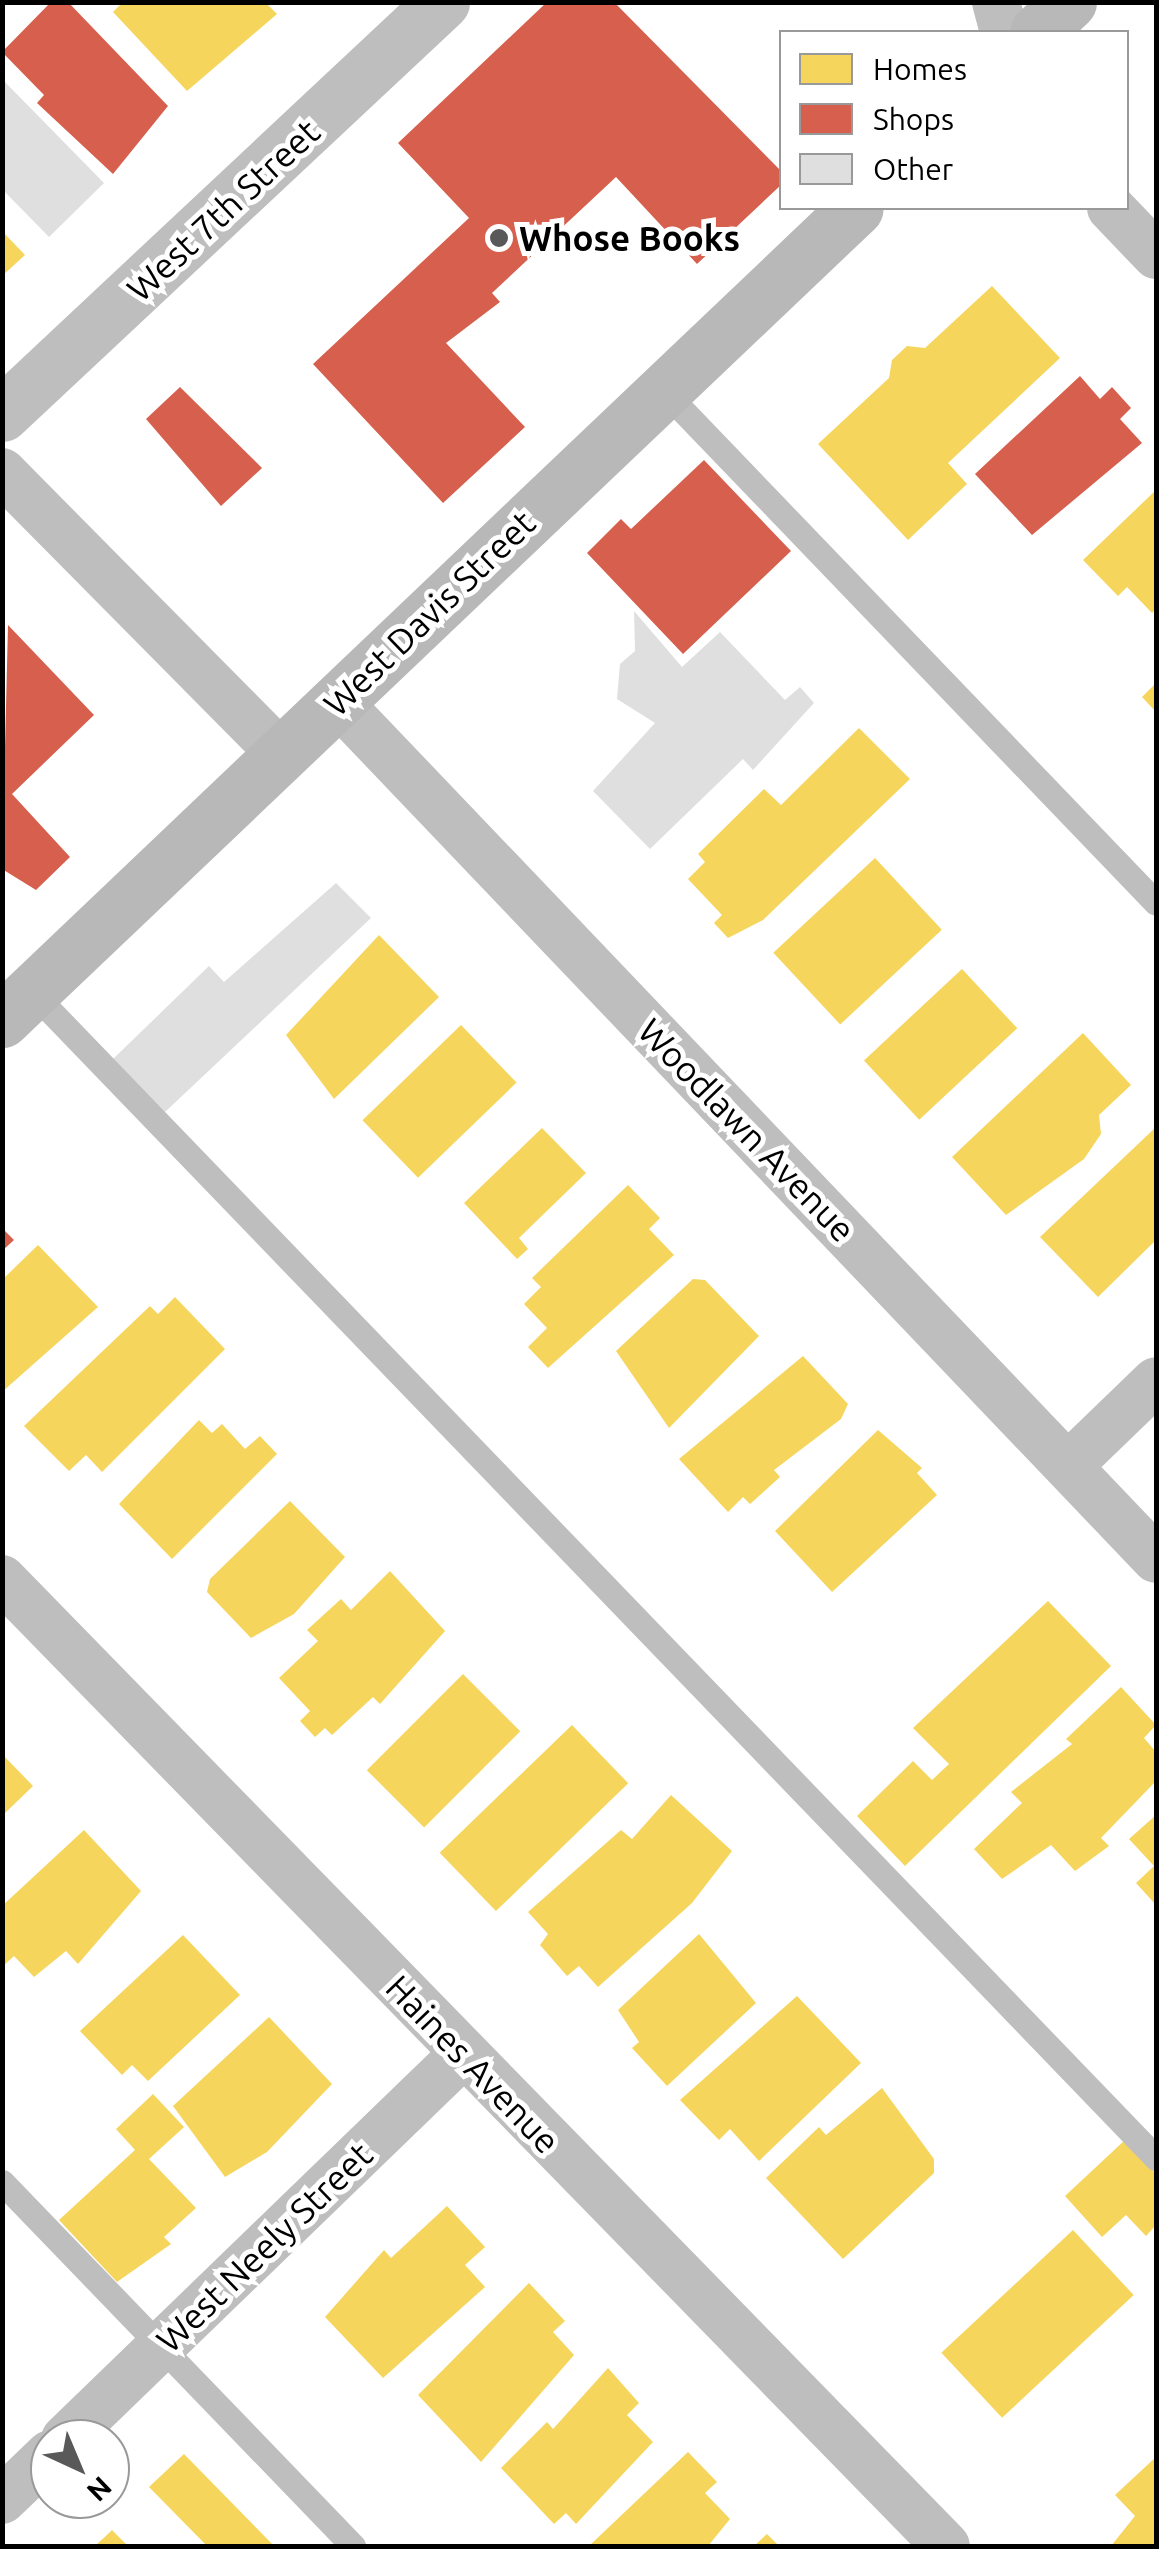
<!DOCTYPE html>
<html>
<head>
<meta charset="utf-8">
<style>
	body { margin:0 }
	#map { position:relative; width:1159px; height:2549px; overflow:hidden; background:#fff; font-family:Ubuntu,sans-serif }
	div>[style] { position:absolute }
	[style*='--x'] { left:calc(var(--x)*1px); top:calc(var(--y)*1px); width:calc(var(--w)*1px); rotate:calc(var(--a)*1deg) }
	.homes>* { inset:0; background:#f6d55c; transform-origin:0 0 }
	.shops>* { inset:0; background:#d6604d }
	.building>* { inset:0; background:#dfdfdf }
	.service>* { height:25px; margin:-12.5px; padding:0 12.5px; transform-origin:12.5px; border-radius:12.5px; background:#bebebe }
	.minor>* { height:48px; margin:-24px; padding:0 24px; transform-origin:24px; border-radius:24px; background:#bebebe }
	.tertiary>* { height:55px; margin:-27.5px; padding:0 27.5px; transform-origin:27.5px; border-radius:27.5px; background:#bebebe }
	.secondary>* { height:55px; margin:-27.5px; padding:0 27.5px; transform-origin:27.5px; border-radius:27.5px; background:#b8b8b8 }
	.dots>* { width:28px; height:28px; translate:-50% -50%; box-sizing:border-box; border:5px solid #fff; border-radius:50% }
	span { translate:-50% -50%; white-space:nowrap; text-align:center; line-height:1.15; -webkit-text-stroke:10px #fff; paint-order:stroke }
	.street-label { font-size:35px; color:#000 }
	.poi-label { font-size:35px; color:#000; font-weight:700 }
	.left { translate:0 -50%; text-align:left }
	.frame { position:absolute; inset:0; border:5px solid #000; pointer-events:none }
	.legend { position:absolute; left:779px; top:30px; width:350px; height:180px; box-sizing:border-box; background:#fff; border:2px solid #999; margin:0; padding:12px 18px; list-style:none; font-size:30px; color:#000 }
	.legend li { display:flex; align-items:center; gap:20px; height:50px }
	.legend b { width:50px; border:2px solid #999 }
	.north { position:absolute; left:30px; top:2419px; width:100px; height:100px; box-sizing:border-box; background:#fff; border:2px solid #999; border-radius:50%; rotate:136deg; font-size:28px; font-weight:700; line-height:40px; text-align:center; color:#000 }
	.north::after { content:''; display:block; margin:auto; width:35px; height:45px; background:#595959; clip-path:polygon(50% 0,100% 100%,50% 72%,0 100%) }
</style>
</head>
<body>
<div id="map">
	<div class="homes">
		<div style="clip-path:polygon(123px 2px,265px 2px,277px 14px,187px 91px,113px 12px)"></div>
		<div style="clip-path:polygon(2px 231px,25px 255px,2px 276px)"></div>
		<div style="clip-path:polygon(992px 286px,1060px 358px,948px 463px,967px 484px,908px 540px,818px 444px,889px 378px,892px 360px,907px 346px,925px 348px)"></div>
		<div style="clip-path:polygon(1156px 490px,1156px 609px,1152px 613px,1127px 587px,1118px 596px,1083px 560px)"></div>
		<div style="clip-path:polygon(1156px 683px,1156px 712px,1142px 697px)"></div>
		<div style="clip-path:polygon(859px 728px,910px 779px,763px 920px,728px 938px,714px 923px,722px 915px,688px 879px,705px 862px,698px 854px,764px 789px,781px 805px)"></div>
		<div style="left:875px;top:858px;width:98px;height:139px;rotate:47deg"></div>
		<div style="clip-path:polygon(379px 935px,439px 997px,334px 1099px,286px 1035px)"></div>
		<div style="left:962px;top:969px;width:81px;height:134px;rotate:47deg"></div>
		<div style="left:461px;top:1025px;width:80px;height:137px;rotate:46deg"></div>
		<div style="clip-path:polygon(1083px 1033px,1131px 1085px,1099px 1115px,1101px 1134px,1084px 1159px,1006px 1215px,952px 1157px)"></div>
		<div style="clip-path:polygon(1156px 1127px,1156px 1240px,1098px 1297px,1040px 1237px)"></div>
		<div style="clip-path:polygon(542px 1128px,586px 1173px,519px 1238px,528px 1249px,517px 1259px,464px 1203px)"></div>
		<div style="clip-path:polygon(628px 1185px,660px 1218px,649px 1229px,674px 1255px,548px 1368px,528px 1347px,547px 1328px,524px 1304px,541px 1287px,532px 1278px)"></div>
		<div style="clip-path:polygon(38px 1245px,98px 1307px,2px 1392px,2px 1280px)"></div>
		<div style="clip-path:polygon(693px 1279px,705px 1280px,759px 1336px,669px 1428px,616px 1351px)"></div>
		<div style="clip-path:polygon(175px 1297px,225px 1349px,102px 1472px,86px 1455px,69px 1471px,24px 1426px,150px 1306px,158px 1314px)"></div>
		<div style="clip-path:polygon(803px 1356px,848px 1404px,841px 1419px,774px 1470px,780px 1477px,750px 1504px,743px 1497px,728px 1512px,679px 1459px)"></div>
		<div style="clip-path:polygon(199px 1420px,212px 1433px,222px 1424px,245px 1449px,260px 1436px,277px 1454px,172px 1559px,119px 1504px)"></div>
		<div style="clip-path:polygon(878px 1430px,922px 1468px,917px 1473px,937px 1495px,832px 1592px,775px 1531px)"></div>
		<div style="clip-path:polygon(290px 1501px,345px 1557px,294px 1614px,251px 1638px,207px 1592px,210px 1579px)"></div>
		<div style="clip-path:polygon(390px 1571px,445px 1631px,380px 1704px,373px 1697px,332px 1735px,325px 1728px,315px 1737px,300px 1721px,310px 1711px,279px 1678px,318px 1641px,307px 1630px,341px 1599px,351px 1610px)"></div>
		<div style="clip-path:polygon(1048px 1601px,1111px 1666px,905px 1866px,857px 1816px,913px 1761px,932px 1780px,949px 1764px,913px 1728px)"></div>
		<div style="left:463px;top:1674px;width:81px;height:136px;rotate:45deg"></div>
		<div style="clip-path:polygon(1121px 1687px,1156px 1725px,1144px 1738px,1156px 1752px,1156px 1781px,1101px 1838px,1109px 1846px,1075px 1871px,1051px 1845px,1002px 1879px,974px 1849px,1022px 1803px,1011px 1792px,1072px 1744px,1066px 1739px)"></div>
		<div style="left:572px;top:1725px;width:81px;height:184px;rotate:46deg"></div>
		<div style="clip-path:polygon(2px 1754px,33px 1786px,2px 1816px)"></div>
		<div style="clip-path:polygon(671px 1795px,732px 1851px,692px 1903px,598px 1987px,579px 1966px,567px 1976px,540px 1945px,548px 1934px,528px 1912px,621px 1830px,632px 1839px)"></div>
		<div style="clip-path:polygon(1156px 1815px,1156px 1905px,1136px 1883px,1154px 1866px,1129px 1839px)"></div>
		<div style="clip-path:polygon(84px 1830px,141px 1891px,78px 1964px,66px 1951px,34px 1977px,14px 1956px,2px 1967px,2px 1906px)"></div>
		<div style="clip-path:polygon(699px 1934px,756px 2003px,667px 2086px,632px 2048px,639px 2042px,618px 2010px)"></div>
		<div style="clip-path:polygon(183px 1935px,240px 1995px,148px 2081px,132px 2065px,122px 2075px,80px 2031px)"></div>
		<div style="clip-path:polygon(797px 1996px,861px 2063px,759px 2161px,730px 2129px,719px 2140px,680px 2100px)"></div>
		<div style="clip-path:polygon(269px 2017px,332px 2084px,267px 2152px,225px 2177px,173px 2106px)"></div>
		<div style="clip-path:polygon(882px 2088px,934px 2159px,934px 2173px,843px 2259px,766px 2178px,819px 2127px,826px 2135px)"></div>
		<div style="clip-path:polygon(153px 2094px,184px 2127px,149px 2159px,196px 2208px,164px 2237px,171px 2244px,117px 2282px,59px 2220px,135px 2150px,116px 2129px)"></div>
		<div style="clip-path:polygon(1125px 2140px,1156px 2174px,1156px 2225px,1146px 2236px,1126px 2215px,1102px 2237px,1065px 2196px)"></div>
		<div style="clip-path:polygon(447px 2206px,485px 2247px,465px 2265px,485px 2287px,383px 2378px,325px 2317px,384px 2250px,391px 2258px)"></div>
		<div style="left:1073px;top:2230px;width:89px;height:180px;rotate:47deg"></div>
		<div style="clip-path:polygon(529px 2283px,565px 2321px,553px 2332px,574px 2355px,481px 2462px,418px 2395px)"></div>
		<div style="clip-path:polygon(608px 2368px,639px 2403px,627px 2415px,653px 2442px,576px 2524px,566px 2513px,554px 2524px,501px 2468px,547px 2422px,553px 2429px)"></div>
		<div style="clip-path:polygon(688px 2452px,717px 2482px,705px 2493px,730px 2519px,708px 2546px,589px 2546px)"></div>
		<div style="clip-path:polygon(184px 2454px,274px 2546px,207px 2546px,149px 2487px)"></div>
		<div style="clip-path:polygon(1156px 2457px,1156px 2546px,1111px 2546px,1135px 2516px,1115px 2495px)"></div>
		<div style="clip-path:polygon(112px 2530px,128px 2546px,95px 2546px,109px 2533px)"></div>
		<div style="clip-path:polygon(767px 2534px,779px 2546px,754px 2546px)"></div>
	</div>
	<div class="shops">
		<div style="clip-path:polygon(51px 2px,68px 2px,168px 106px,113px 174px,37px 103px,44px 95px,2px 52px)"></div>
		<div style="clip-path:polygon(547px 2px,614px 2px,782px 172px,782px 184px,697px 264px,616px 177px,492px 293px,500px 302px,446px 343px,525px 427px,443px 503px,313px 364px,469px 218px,398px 143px)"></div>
		<div style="clip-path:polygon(1080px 376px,1100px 399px,1112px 387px,1131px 408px,1120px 419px,1142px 443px,1032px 535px,975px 474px)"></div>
		<div style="clip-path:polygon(180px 387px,262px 468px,221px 506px,146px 419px)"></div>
		<div style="clip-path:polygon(704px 460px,791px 551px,683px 654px,587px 553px,621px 519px,631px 529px)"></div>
		<div style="clip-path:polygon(8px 625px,94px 715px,12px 794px,70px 857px,36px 890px,2px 869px)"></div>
		<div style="clip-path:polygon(2px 1228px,14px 1240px,2px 1251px)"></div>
	</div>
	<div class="building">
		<div style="clip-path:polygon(2px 79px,104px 183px,49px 237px,2px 189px)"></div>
		<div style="clip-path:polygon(634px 611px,682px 667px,720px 632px,785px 700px,800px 687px,814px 703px,753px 770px,743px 759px,650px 849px,593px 791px,655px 723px,617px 699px,620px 664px,635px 651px)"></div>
		<div style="clip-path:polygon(336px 883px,371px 918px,165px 1112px,113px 1059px,209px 966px,224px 982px)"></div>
	</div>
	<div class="service">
		<div style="--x:663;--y:390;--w:711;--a:46.14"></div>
		<div style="--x:32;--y:992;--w:1620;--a:46.05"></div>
		<div style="--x:2;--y:2182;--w:506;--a:46.04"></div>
	</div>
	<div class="minor">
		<div style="--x:996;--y:2;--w:31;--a:75"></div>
		<div style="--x:1111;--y:208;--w:65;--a:46.2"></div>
		<div style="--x:2;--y:472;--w:398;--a:45.3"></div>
		<div style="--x:337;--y:701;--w:1186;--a:46.33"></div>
		<div style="--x:1068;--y:1466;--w:122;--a:-44"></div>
		<div style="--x:2;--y:1579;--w:1351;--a:45.69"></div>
		<div style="--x:65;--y:2439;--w:552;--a:-44.05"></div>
		<div style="--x:2;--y:2500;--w:66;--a:-43.8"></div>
	</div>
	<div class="tertiary">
		<div style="--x:2;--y:414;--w:603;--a:-43.12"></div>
	</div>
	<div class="secondary">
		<div style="--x:1037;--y:32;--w:44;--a:-43.2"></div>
		<div style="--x:2;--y:1020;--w:1178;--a:-43.56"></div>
	</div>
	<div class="dots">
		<div style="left:499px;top:238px;background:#595959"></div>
	</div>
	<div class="street-label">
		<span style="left:223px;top:210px;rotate:-43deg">West 7th Street</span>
		<span style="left:429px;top:613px;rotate:-44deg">West Davis Street</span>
		<span style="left:747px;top:1130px;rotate:46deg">Woodlawn Avenue</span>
		<span style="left:473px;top:2064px;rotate:46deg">Haines Avenue</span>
		<span style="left:264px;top:2247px;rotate:-44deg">West Neely Street</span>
	</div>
	<div class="poi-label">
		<span class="left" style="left:519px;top:238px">Whose Books</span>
	</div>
	<div class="frame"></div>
	<ul class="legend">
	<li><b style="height:28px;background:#f6d55c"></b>Homes</li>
	<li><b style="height:28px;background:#d6604d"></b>Shops</li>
	<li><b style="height:28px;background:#dfdfdf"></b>Other</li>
	</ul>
	<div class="north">N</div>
</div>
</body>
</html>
